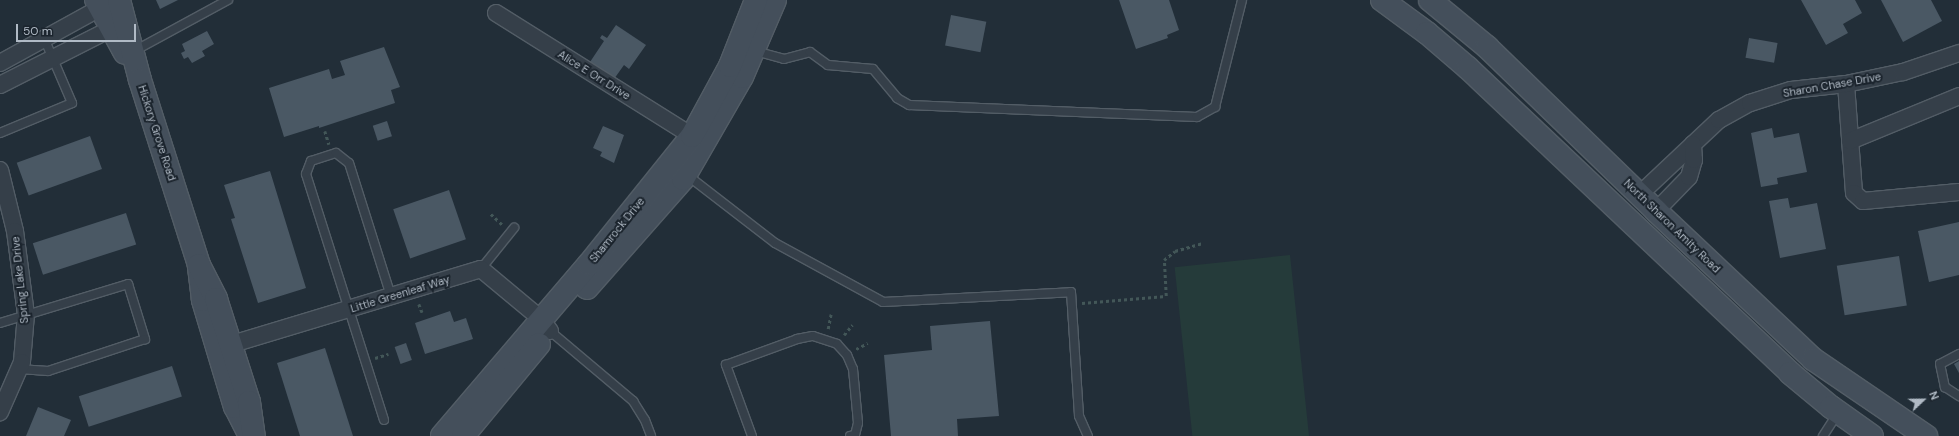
<!DOCTYPE html>
<html>
<head>
<meta charset="utf-8">
<style>
	body { margin:0 }
	#map { position:relative; width:1959px; height:436px; overflow:hidden; background:#222e38; font-family:"DM Sans",sans-serif }
	div>[style] { position:absolute }
	[style*='--x'] { left:calc(var(--x)*1px); top:calc(var(--y)*1px); width:calc(var(--w)*1px); rotate:calc(var(--a)*1deg) }
	.green>* { inset:0; background:#253b3a; transform-origin:0 0 }
	.building>* { inset:0; background:#4a5864; transform-origin:0 0 }
	.path>* { height:2.5px; margin-top:-1.25px; transform-origin:0; background:repeating-linear-gradient(90deg,#435758 0 3px,transparent 0 6px) }
	.roads { filter:drop-shadow(1px 0 #535d66) drop-shadow(-1px 0 #535d66) drop-shadow(0 1px #535d66) drop-shadow(0 -1px #535d66) }
	.lane>* { height:8px; margin:-4px; padding:0 4px; transform-origin:4px; border-radius:4px; background:#353f49 }
	.street>* { height:16px; margin:-8px; padding:0 8px; transform-origin:8px; border-radius:8px; background:#353f49 }
	.secondary>* { height:22px; margin:-11px; padding:0 11px; transform-origin:11px; border-radius:11px; background:#444f5b }
	span { translate:-50% -50%; white-space:nowrap; text-align:center; line-height:1.15; -webkit-text-stroke:4px #1b242d; paint-order:stroke }
	.street-label { font-size:11px; color:#b0bac5 }
	.north { position:absolute; left:1903px; top:380px; width:40px; height:40px; -webkit-text-stroke:3px #1b242d; paint-order:stroke; rotate:68deg; font-size:11px; font-weight:700; line-height:16px; text-align:center; color:#b0bac5 }
	.north::after { content:''; display:block; margin:auto; width:14px; height:18px; background:#b0bac5; clip-path:polygon(50% 0,100% 100%,50% 72%,0 100%) }
	.scale { position:absolute; left:16px; top:24px; width:120px; height:18px; box-sizing:border-box; border:2px solid #b0bac5; border-top:0; padding-left:5px; font-size:12px; line-height:14px; white-space:nowrap; color:#b0bac5; -webkit-text-stroke:3px #1b242d; paint-order:stroke }
</style>
</head>
<body>
<div id="map">
	<div class="green">
		<div style="left:1290px;top:255px;width:182px;height:116px;rotate:84deg"></div>
	</div>
	<div class="building">
		<div style="clip-path:polygon(156px 0,178px 0,160px 9px)"></div>
		<div style="clip-path:polygon(1119px 0,1169px 0,1179px 30px,1167px 35px,1168px 38px,1136px 49px)"></div>
		<div style="clip-path:polygon(1801px 0,1855px 0,1862px 13px,1843px 24px,1848px 33px,1826px 45px)"></div>
		<div style="clip-path:polygon(1881px 0,1931px 0,1942px 21px,1903px 42px)"></div>
		<div style="left:951px;top:15px;width:36px;height:31px;rotate:11deg"></div>
		<div style="clip-path:polygon(616px 25px,646px 45px,629px 69px,624px 65px,614px 79px,590px 62px,604px 41px,600px 38px,602px 35px,607px 38px)"></div>
		<div style="clip-path:polygon(207px 31px,214px 44px,202px 51px,205px 56px,192px 63px,188px 57px,184px 59px,181px 53px,185px 51px,182px 44px)"></div>
		<div style="left:1749px;top:38px;width:29px;height:20px;rotate:10deg"></div>
		<div style="clip-path:polygon(384px 47px,400px 87px,391px 90px,395px 103px,319px 128px,319px 126px,284px 137px,269px 88px,329px 69px,332px 79px,345px 75px,340px 61px)"></div>
		<div style="left:387px;top:121px;width:16px;height:15px;rotate:72deg"></div>
		<div style="clip-path:polygon(603px 126px,624px 135px,614px 163px,600px 156px,602px 152px,593px 148px)"></div>
		<div style="clip-path:polygon(1772px 128px,1774px 138px,1799px 133px,1807px 172px,1777px 178px,1778px 184px,1761px 187px,1751px 133px)"></div>
		<div style="left:90px;top:136px;width:35px;height:78px;rotate:70deg"></div>
		<div style="clip-path:polygon(270px 171px,306px 288px,258px 303px,231px 219px,235px 218px,224px 185px)"></div>
		<div style="left:449px;top:190px;width:52px;height:59px;rotate:71deg"></div>
		<div style="clip-path:polygon(1788px 198px,1790px 208px,1817px 203px,1826px 249px,1780px 258px,1769px 201px)"></div>
		<div style="left:126px;top:213px;width:33px;height:98px;rotate:72deg"></div>
		<div style="clip-path:polygon(1959px 222px,1959px 275px,1929px 282px,1918px 231px)"></div>
		<div style="left:1899px;top:256px;width:50px;height:63px;rotate:81deg"></div>
		<div style="clip-path:polygon(450px 311px,454px 322px,466px 318px,473px 339px,425px 354px,415px 323px)"></div>
		<div style="clip-path:polygon(990px 321px,999px 416px,957px 419px,958px 436px,891px 436px,884px 355px,932px 350px,930px 326px)"></div>
		<div style="left:406px;top:343px;width:18px;height:12px;rotate:71deg"></div>
		<div style="clip-path:polygon(325px 348px,353px 436px,300px 436px,277px 363px)"></div>
		<div style="clip-path:polygon(1959px 361px,1959px 373px,1954px 364px)"></div>
		<div style="left:172px;top:366px;width:32px;height:98px;rotate:72deg"></div>
		<div style="clip-path:polygon(38px 407px,71px 420px,64px 436px,26px 436px)"></div>
	</div>
	<div class="path">
		<div style="--x:325;--y:131;--w:14;--a:73"></div>
		<div style="--x:491;--y:214;--w:16;--a:43"></div>
		<div style="--x:1082;--y:303;--w:84;--a:-4.8"></div>
		<div style="--x:1166;--y:296;--w:36;--a:-93"></div>
		<div style="--x:1164;--y:260;--w:14;--a:-39"></div>
		<div style="--x:1175;--y:251;--w:29;--a:-16"></div>
		<div style="--x:419;--y:304;--w:9;--a:69"></div>
		<div style="--x:828;--y:329;--w:15;--a:-79"></div>
		<div style="--x:844;--y:335;--w:13;--a:-51"></div>
		<div style="--x:856;--y:349;--w:13;--a:-27"></div>
		<div style="--x:375;--y:358;--w:14;--a:-17"></div>
	</div>
	<div class="roads">
		<div class="lane">
			<div style="--x:134;--y:51;--w:107;--a:-28.5"></div>
			<div style="--x:755;--y:51;--w:30;--a:15"></div>
			<div style="--x:784;--y:59;--w:27;--a:-15"></div>
			<div style="--x:810;--y:52;--w:22;--a:36"></div>
			<div style="--x:828;--y:65;--w:45;--a:5.1"></div>
			<div style="--x:873;--y:69;--w:38;--a:50"></div>
			<div style="--x:897;--y:98;--w:14;--a:30"></div>
			<div style="--x:909;--y:105;--w:288;--a:2.4"></div>
			<div style="--x:1197;--y:117;--w:21;--a:-29"></div>
			<div style="--x:1215;--y:107;--w:110;--a:-75.8"></div>
			<div style="--x:0;--y:133;--w:78;--a:-22.6"></div>
			<div style="--x:72;--y:103;--w:71;--a:-113.3"></div>
			<div style="--x:687;--y:175;--w:111;--a:37.7"></div>
			<div style="--x:775;--y:243;--w:123;--a:28.6"></div>
			<div style="--x:883;--y:302;--w:188;--a:-3"></div>
			<div style="--x:1071;--y:292;--w:124;--a:86.3"></div>
			<div style="--x:1079;--y:416;--w:22;--a:66"></div>
			<div style="--x:481;--y:269;--w:53;--a:-51.2"></div>
			<div style="--x:0;--y:323;--w:134;--a:-16.9"></div>
			<div style="--x:128;--y:284;--w:58;--a:72.8"></div>
			<div style="--x:145;--y:339;--w:102;--a:161.7"></div>
			<div style="--x:48;--y:371;--w:29;--a:-176"></div>
			<div style="--x:550;--y:331;--w:109;--a:40.1"></div>
			<div style="--x:633;--y:401;--w:22;--a:58"></div>
			<div style="--x:645;--y:420;--w:17;--a:69"></div>
			<div style="--x:1959;--y:354;--w:21;--a:152"></div>
			<div style="--x:1940;--y:364;--w:24;--a:78"></div>
			<div style="--x:1945;--y:387;--w:17;--a:33"></div>
			<div style="--x:384;--y:420;--w:258;--a:-107.6"></div>
			<div style="--x:306;--y:174;--w:14;--a:-69"></div>
			<div style="--x:311;--y:161;--w:26;--a:-18"></div>
			<div style="--x:336;--y:153;--w:16;--a:38"></div>
			<div style="--x:349;--y:163;--w:139;--a:72.5"></div>
			<div style="--x:752;--y:436;--w:76;--a:-110.1"></div>
			<div style="--x:726;--y:365;--w:76;--a:-20.1"></div>
			<div style="--x:797;--y:339;--w:16;--a:-11"></div>
			<div style="--x:813;--y:336;--w:25;--a:18"></div>
			<div style="--x:837;--y:344;--w:15;--a:48"></div>
			<div style="--x:847;--y:355;--w:15;--a:67"></div>
			<div style="--x:853;--y:369;--w:54;--a:84.7"></div>
			<div style="--x:858;--y:423;--w:12;--a:104"></div>
			<div style="--x:855;--y:435;--w:5;--a:169"></div>
			<div style="--x:1823;--y:436;--w:27;--a:-57"></div>
		</div>
		<div class="street">
			<div style="--x:496;--y:13;--w:231;--a:32.1"></div>
			<div style="--x:0;--y:63;--w:114;--a:-28.8"></div>
			<div style="--x:1846;--y:84;--w:109;--a:85.8"></div>
			<div style="--x:1854;--y:193;--w:12;--a:42"></div>
			<div style="--x:1863;--y:201;--w:96;--a:-5.4"></div>
			<div style="--x:0;--y:85;--w:137;--a:-26.9"></div>
			<div style="--x:1850;--y:141;--w:118;--a:-22.4"></div>
			<div style="--x:0;--y:170;--w:63;--a:76.2"></div>
			<div style="--x:15;--y:231;--w:84;--a:82.5"></div>
			<div style="--x:26;--y:314;--w:48;--a:94.8"></div>
			<div style="--x:22;--y:362;--w:55;--a:113.7"></div>
			<div style="--x:1639;--y:195;--w:110;--a:-43.2"></div>
			<div style="--x:1719;--y:120;--w:35;--a:-29"></div>
			<div style="--x:1750;--y:103;--w:43;--a:-17.6"></div>
			<div style="--x:1791;--y:90;--w:55;--a:-6.2"></div>
			<div style="--x:1846;--y:84;--w:58;--a:-11.9"></div>
			<div style="--x:1903;--y:72;--w:59;--a:-18.7"></div>
			<div style="--x:1656;--y:211;--w:47;--a:-45.9"></div>
			<div style="--x:1689;--y:177;--w:18;--a:-74"></div>
			<div style="--x:1694;--y:160;--w:16;--a:-94"></div>
			<div style="--x:229;--y:345;--w:263;--a:-16.8"></div>
			<div style="--x:481;--y:269;--w:78;--a:39.8"></div>
			<div style="--x:541;--y:319;--w:15;--a:53"></div>
		</div>
		<div class="secondary">
			<div style="--x:96;--y:0;--w:60;--a:61.3"></div>
			<div style="--x:119;--y:0;--w:83;--a:75.3"></div>
			<div style="--x:140;--y:80;--w:194;--a:72.3"></div>
			<div style="--x:1382;--y:0;--w:56;--a:36.3"></div>
			<div style="--x:1427;--y:33;--w:54;--a:40.5"></div>
			<div style="--x:1468;--y:68;--w:444;--a:43.4"></div>
			<div style="--x:1790;--y:373;--w:53;--a:39.7"></div>
			<div style="--x:1831;--y:407;--w:50;--a:35.3"></div>
			<div style="--x:1430;--y:0;--w:74;--a:39.5"></div>
			<div style="--x:1487;--y:47;--w:235;--a:44.1"></div>
			<div style="--x:1656;--y:211;--w:216;--a:43.3"></div>
			<div style="--x:1813;--y:359;--w:137;--a:34.3"></div>
			<div style="--x:587;--y:288;--w:145;--a:-48.6"></div>
			<div style="--x:683;--y:179;--w:118;--a:-60"></div>
			<div style="--x:742;--y:77;--w:84;--a:-66.8"></div>
			<div style="--x:250;--y:436;--w:33;--a:-117"></div>
			<div style="--x:235;--y:407;--w:112;--a:-106.7"></div>
			<div style="--x:203;--y:300;--w:35;--a:-97"></div>
			<div style="--x:199;--y:265;--w:38;--a:63"></div>
			<div style="--x:216;--y:299;--w:108;--a:72.2"></div>
			<div style="--x:249;--y:402;--w:34;--a:82"></div>
			<div style="--x:442;--y:436;--w:226;--a:-49.5"></div>
			<div style="--x:589;--y:264;--w:164;--a:-51.2"></div>
			<div style="--x:692;--y:136;--w:80;--a:-61.5"></div>
			<div style="--x:730;--y:66;--w:71;--a:-68.5"></div>
			<div style="--x:463;--y:436;--w:119;--a:-50.4"></div>
		</div>
	</div>
	<div class="street-label">
		<span style="left:594px;top:75px;rotate:32deg">Alice E Orr Drive</span>
		<span style="left:1832px;top:85px;rotate:-10deg">Sharon Chase Drive</span>
		<span style="left:157px;top:133px;rotate:72deg">Hickory Grove Road</span>
		<span style="left:1672px;top:226px;rotate:44deg">North Sharon Amity Road</span>
		<span style="left:617px;top:230px;rotate:-51deg">Shamrock Drive</span>
		<span style="left:20px;top:280px;rotate:-96deg">Spring Lake Drive</span>
		<span style="left:400px;top:294px;rotate:-17deg">Little Greenleaf Way</span>
	</div>
	<div class="north">N</div>
	<div class="scale">50 m</div>
</div>
</body>
</html>
